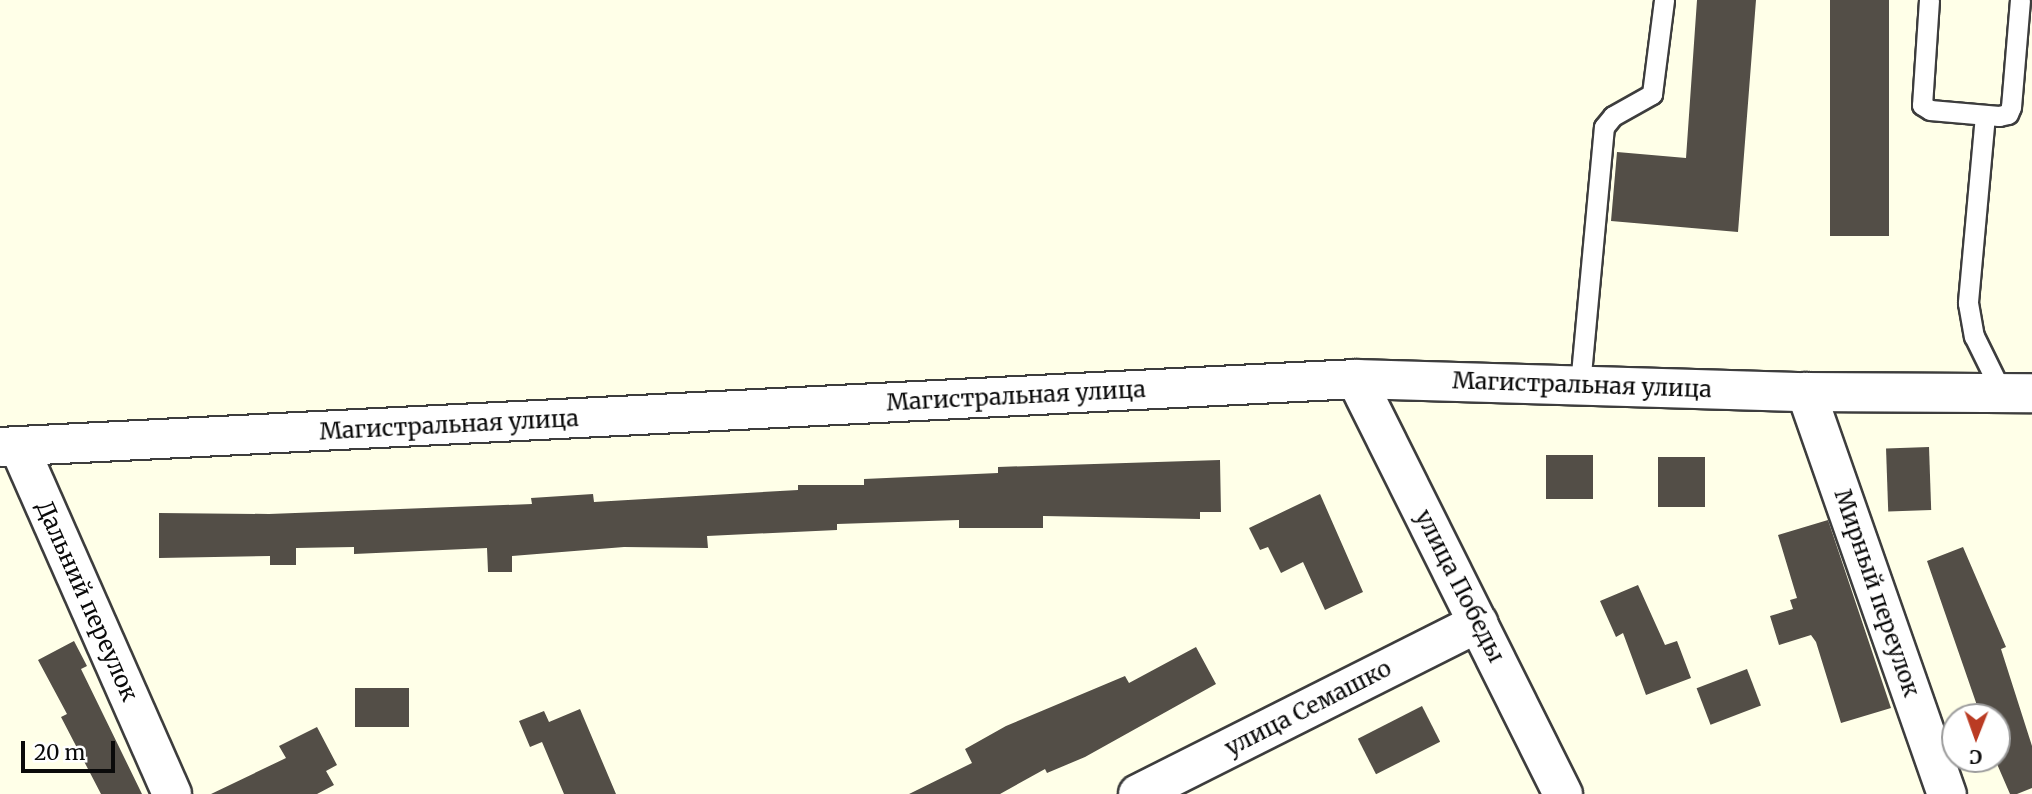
<!DOCTYPE html>
<html>
<head>
<meta charset="utf-8">
<style>
	body { margin:0 }
	#map { position:relative; width:2032px; height:794px; overflow:hidden; background:#ffffe8; font-family:Merriweather,serif }
	div>[style] { position:absolute }
	[style*='--x'] { left:calc(var(--x)*1px); top:calc(var(--y)*1px); width:calc(var(--w)*1px); rotate:calc(var(--a)*1deg) }
	.building>* { inset:0; background:#534e47; transform-origin:0 0 }
	.roads { filter:drop-shadow(2px 0 #3d3d3d) drop-shadow(-2px 0 #3d3d3d) drop-shadow(0 2px #3d3d3d) drop-shadow(0 -2px #3d3d3d) }
	.service>* { height:19px; margin:-9.5px; padding:0 9.5px; transform-origin:9.5px; border-radius:9.5px; background:#fff }
	.minor>* { height:38px; margin:-19px; padding:0 19px; transform-origin:19px; border-radius:19px; background:#fff }
	span { translate:-50% -50%; white-space:nowrap; text-align:center; line-height:1.15; -webkit-text-stroke:7px #fff; paint-order:stroke }
	.street-label { font-size:23px; color:#0a0a0a }
	.north { position:absolute; left:1941px; top:703px; width:70px; height:70px; box-sizing:border-box; background:#fff; border:2px solid #9d9d9d; border-radius:50%; rotate:181deg; font-size:19px; font-weight:700; line-height:28px; text-align:center; color:#0a0a0a }
	.north::after { content:''; display:block; margin:auto; width:24px; height:32px; background:#ba3b23; clip-path:polygon(50% 0,100% 100%,50% 72%,0 100%) }
	.scale { position:absolute; left:21px; top:741px; width:94px; height:32px; box-sizing:border-box; border:4px solid #0a0a0a; border-top:0; padding-left:9px; font-size:21px; line-height:24px; white-space:nowrap; color:#0a0a0a; -webkit-text-stroke:5px #fff; paint-order:stroke }
</style>
</head>
<body>
<div id="map">
	<div class="building">
		<div style="clip-path:polygon(1697px 0,1756px 0,1738px 232px,1611px 221px,1617px 152px,1686px 158px)"></div>
		<div style="left:1830px;top:0;width:59px;height:236px"></div>
		<div style="left:1929px;top:447px;width:63px;height:43px;rotate:88deg"></div>
		<div style="left:1546px;top:455px;width:47px;height:44px"></div>
		<div style="left:1658px;top:457px;width:47px;height:50px"></div>
		<div style="clip-path:polygon(1220px 460px,1221px 512px,1200px 512px,1200px 519px,1043px 516px,1043px 528px,959px 528px,959px 520px,837px 524px,837px 530px,707px 536px,708px 548px,624px 547px,512px 556px,512px 572px,488px 572px,487px 548px,354px 554px,354px 547px,296px 548px,296px 565px,270px 565px,270px 556px,159px 558px,159px 513px,269px 514px,532px 504px,531px 498px,593px 494px,594px 502px,798px 490px,798px 485px,864px 485px,864px 479px,998px 473px,998px 467px)"></div>
		<div style="clip-path:polygon(1320px 494px,1363px 592px,1325px 610px,1303px 562px,1281px 573px,1268px 547px,1260px 550px,1249px 528px)"></div>
		<div style="clip-path:polygon(1828px 520px,1891px 708px,1841px 723px,1816px 642px,1811px 635px,1779px 645px,1770px 616px,1793px 609px,1790px 600px,1797px 598px,1778px 535px)"></div>
		<div style="clip-path:polygon(1963px 547px,2006px 647px,2001px 649px,2032px 746px,2032px 788px,2017px 794px,2010px 794px,1997px 764px,1997px 717px,1981px 717px,1927px 561px)"></div>
		<div style="clip-path:polygon(1638px 585px,1665px 645px,1677px 641px,1691px 678px,1646px 695px,1623px 633px,1616px 637px,1600px 601px)"></div>
		<div style="clip-path:polygon(74px 641px,87px 666px,81px 669px,142px 794px,101px 794px,61px 717px,67px 714px,38px 660px)"></div>
		<div style="clip-path:polygon(1196px 647px,1216px 684px,1085px 757px,1047px 773px,1045px 769px,1000px 794px,909px 794px,972px 763px,965px 749px,1006px 726px,1125px 676px,1129px 683px)"></div>
		<div style="left:1747px;top:669px;width:39px;height:54px;rotate:69deg"></div>
		<div style="left:355px;top:688px;width:54px;height:39px"></div>
		<div style="left:1422px;top:706px;width:40px;height:72px;rotate:63deg"></div>
		<div style="clip-path:polygon(580px 709px,616px 794px,564px 794px,542px 742px,530px 747px,519px 721px,544px 711px,549px 722px)"></div>
		<div style="clip-path:polygon(317px 727px,337px 765px,326px 771px,334px 785px,317px 794px,211px 794px,286px 758px,279px 746px)"></div>
	</div>
	<div class="roads">
		<div class="service">
			<div style="--x:1929;--y:0;--w:105;--a:93.8"></div>
			<div style="--x:1922;--y:105;--w:9;--a:32"></div>
			<div style="--x:1930;--y:110;--w:69;--a:5"></div>
			<div style="--x:1999;--y:116;--w:9;--a:-13"></div>
			<div style="--x:2008;--y:114;--w:8;--a:-67"></div>
			<div style="--x:2011;--y:107;--w:107;--a:-85.2"></div>
			<div style="--x:1985;--y:115;--w:189;--a:95.2"></div>
			<div style="--x:1968;--y:303;--w:34;--a:80"></div>
			<div style="--x:1974;--y:336;--w:64;--a:63.8"></div>
			<div style="--x:1580;--y:385;--w:259;--a:-84.7"></div>
			<div style="--x:1604;--y:127;--w:14;--a:-51"></div>
			<div style="--x:1613;--y:116;--w:45;--a:-29.4"></div>
			<div style="--x:1652;--y:94;--w:95;--a:-82.7"></div>
		</div>
		<div class="minor">
			<div style="--x:1356;--y:379;--w:464;--a:63.5"></div>
			<div style="--x:1806;--y:392;--w:426;--a:70.7"></div>
			<div style="--x:0;--y:447;--w:1358;--a:-2.87"></div>
			<div style="--x:1356;--y:379;--w:450;--a:1.7"></div>
			<div style="--x:1806;--y:392;--w:226;--a:0.3"></div>
			<div style="--x:19;--y:447;--w:379;--a:66.2"></div>
			<div style="--x:1138;--y:794;--w:381;--a:-26.7"></div>
		</div>
	</div>
	<div class="street-label">
		<span style="left:1582px;top:385px;rotate:2deg">Магистральная улица</span>
		<span style="left:1016px;top:396px;rotate:-3deg">Магистральная улица</span>
		<span style="left:449px;top:425px;rotate:-3deg">Магистральная улица</span>
		<span style="left:1460px;top:586px;rotate:63deg">улица Победы</span>
		<span style="left:1877px;top:593px;rotate:71deg">Мирный переулок</span>
		<span style="left:87px;top:601px;rotate:66deg">Дальний переулок</span>
		<span style="left:1308px;top:708px;rotate:-27deg">улица Семашко</span>
	</div>
	<div class="north">С</div>
	<div class="scale">20 m</div>
</div>
</body>
</html>
